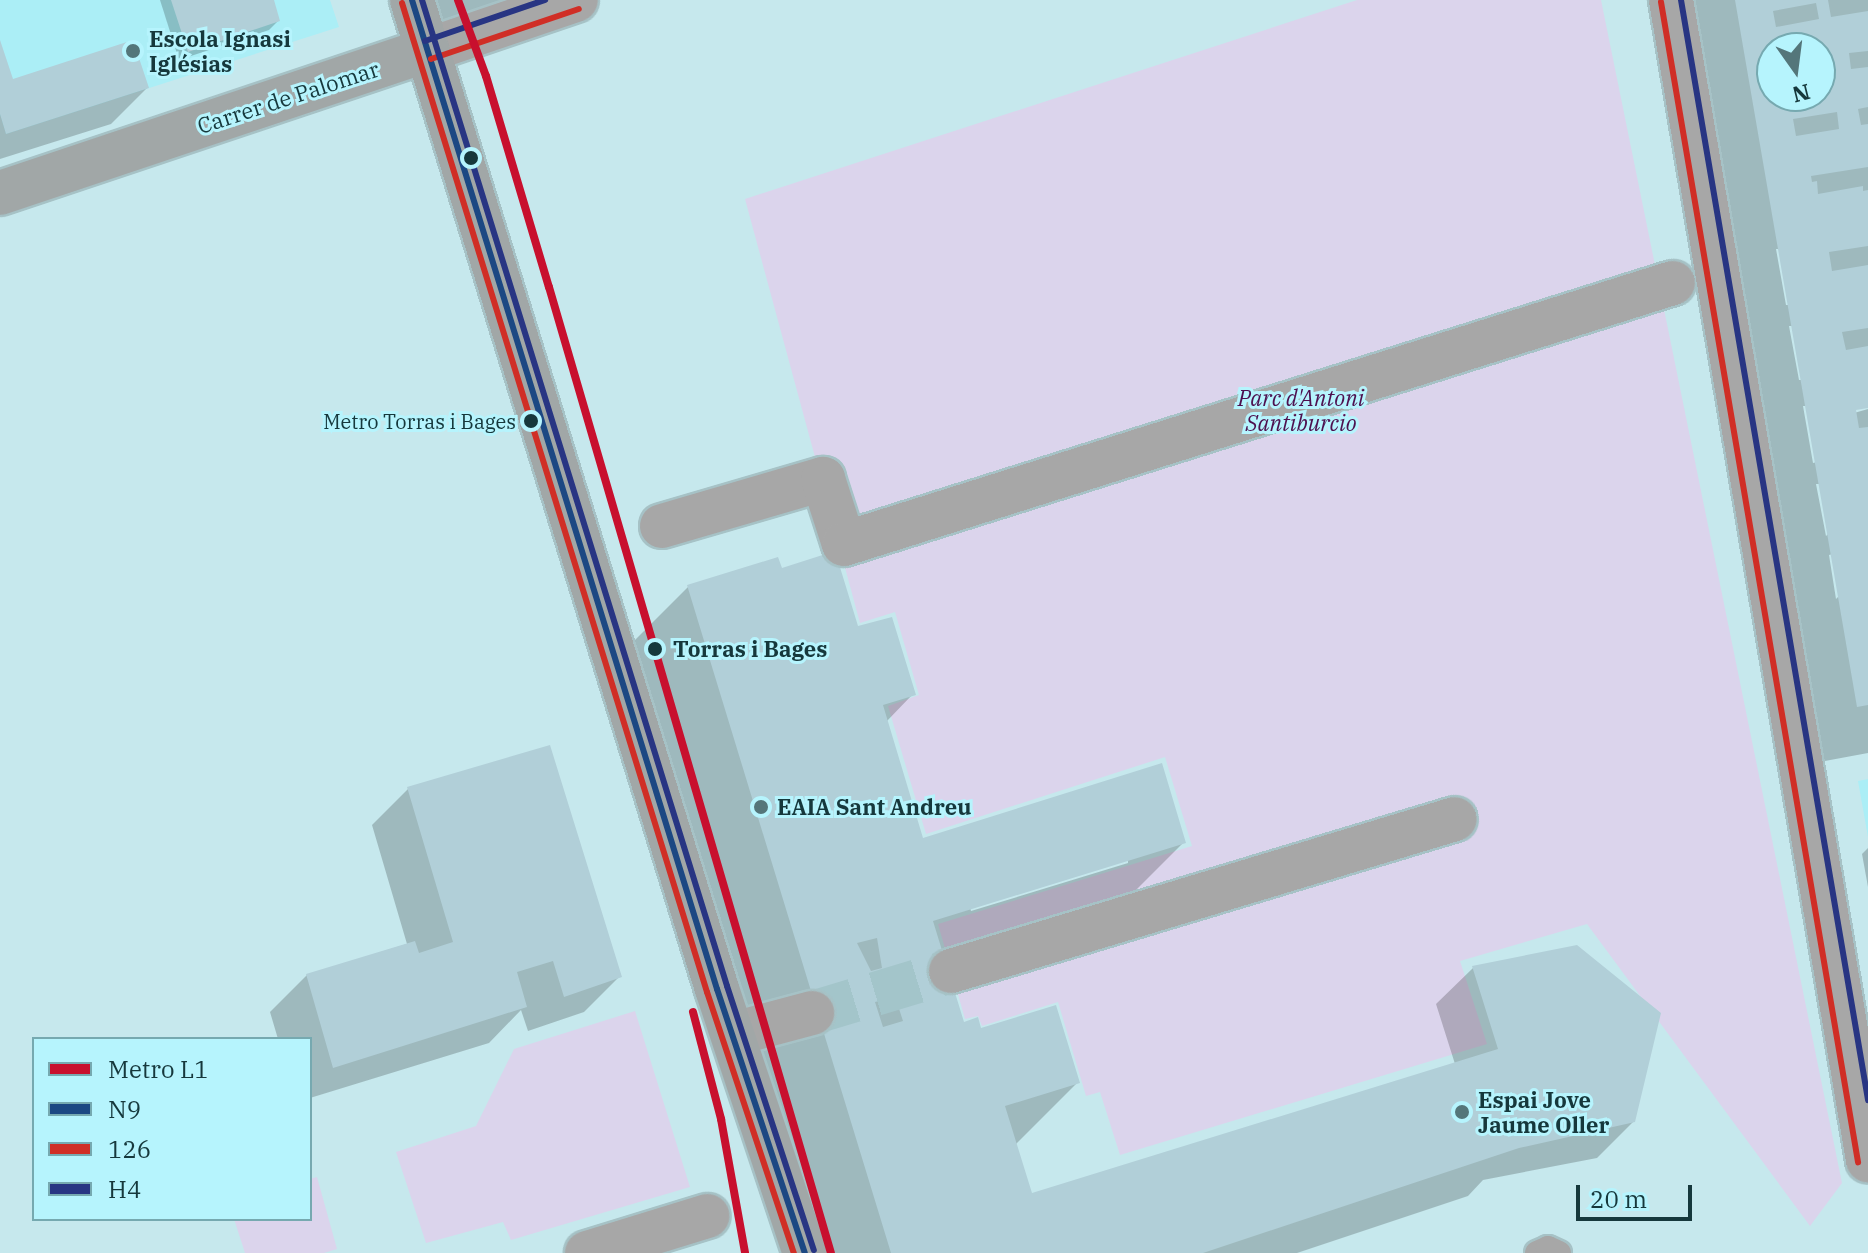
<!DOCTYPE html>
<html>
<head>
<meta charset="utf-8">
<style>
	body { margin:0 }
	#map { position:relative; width:1868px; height:1253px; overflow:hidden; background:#c6e8ed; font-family:"IBM Plex Serif",serif }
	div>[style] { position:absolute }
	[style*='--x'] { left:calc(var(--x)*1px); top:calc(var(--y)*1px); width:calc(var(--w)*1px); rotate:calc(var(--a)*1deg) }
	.built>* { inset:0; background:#abeef6 }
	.green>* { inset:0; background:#dbd4ec }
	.shadow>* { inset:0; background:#0003 }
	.building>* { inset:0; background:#b1cfd8 }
	.street-tunnel>* { height:44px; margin-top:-22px; transform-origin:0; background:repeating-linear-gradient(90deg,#a3c5ca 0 44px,transparent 0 66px) }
	.roads { filter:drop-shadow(2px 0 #a6c2c6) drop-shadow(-2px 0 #a6c2c6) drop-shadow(0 2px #a6c2c6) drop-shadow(0 -2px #a6c2c6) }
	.lane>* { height:24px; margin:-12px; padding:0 12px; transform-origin:12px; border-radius:12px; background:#a7a7a7 }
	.street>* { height:44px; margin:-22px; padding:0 22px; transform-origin:22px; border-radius:22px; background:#a7a7a7 }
	.secondary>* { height:44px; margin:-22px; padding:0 22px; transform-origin:22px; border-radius:22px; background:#a1a7a7 }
	.bus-1>* { height:6px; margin:-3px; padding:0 3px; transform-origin:3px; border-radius:3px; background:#1c4883 }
	.bus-2>* { height:6px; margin:-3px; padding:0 3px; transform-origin:3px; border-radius:3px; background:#d02e26 }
	.bus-3>* { height:6px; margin:-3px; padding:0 3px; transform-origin:3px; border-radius:3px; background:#283583 }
	.metro-1>* { height:8px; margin:-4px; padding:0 4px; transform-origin:4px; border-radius:4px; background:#c8102e }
	.dots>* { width:22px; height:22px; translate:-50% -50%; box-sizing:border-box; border:4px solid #b6f4fd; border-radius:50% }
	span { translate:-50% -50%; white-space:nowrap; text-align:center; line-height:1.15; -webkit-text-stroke:6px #b6f4fd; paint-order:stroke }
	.bus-label { font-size:20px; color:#16383c }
	.right { translate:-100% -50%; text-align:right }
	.poi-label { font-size:22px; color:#16383c; font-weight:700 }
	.left { translate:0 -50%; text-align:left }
	.street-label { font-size:22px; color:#16383c }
	.park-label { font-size:22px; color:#4d104f; font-style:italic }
	.stop-label { font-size:22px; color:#16383c; font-weight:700 }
	.legend { position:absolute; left:32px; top:1037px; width:280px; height:184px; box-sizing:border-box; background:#b6f4fd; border:2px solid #76a9b0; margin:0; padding:10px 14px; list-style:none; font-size:24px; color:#16383c }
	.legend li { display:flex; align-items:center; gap:16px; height:40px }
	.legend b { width:40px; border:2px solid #76a9b0 }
	.north { position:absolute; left:1756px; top:32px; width:80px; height:80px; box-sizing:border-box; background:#b6f4fd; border:2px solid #76a9b0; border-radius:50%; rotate:166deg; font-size:22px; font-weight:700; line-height:32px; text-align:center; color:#16383c }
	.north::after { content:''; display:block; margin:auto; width:28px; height:36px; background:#54767a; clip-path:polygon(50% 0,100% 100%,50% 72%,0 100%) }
	.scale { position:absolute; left:1576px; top:1185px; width:116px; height:36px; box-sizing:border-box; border:4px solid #16383c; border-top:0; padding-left:10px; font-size:24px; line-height:28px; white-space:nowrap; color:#16383c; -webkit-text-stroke:6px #b6f4fd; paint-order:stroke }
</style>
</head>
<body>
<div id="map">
	<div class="built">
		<div style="clip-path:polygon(0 0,330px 0,339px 27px,6px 134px,0 114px)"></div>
		<div style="clip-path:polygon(1868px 779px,1868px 837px,1858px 781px)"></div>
	</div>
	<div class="green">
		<div style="clip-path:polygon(1357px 0,1601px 0,1842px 1183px,1810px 1226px,1587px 924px,1460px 961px,1487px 1044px,1120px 1155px,1100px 1092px,1086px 1096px,1058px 1002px,982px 1026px,978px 1016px,965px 1019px,938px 924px,1192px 846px,1165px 757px,926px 834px,888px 706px,919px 695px,895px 612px,860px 623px,745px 199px)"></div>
		<div style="clip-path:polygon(635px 1011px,690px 1187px,511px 1240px,503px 1222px,426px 1243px,396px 1152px,476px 1126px,514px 1049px)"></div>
		<div style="clip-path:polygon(317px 1177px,337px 1249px,324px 1253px,245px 1253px,234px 1219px,310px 1219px,310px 1179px)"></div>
	</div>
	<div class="shadow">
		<div style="clip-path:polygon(160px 0,272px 0,278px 21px,269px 30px,179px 60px)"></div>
		<div style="clip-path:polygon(422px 0,548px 0,433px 38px)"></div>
		<div style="clip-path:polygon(evenodd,1668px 0,1868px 0,1868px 405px,1846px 411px,1847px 415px,1868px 409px,1868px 753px,1798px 766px,1668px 0,1772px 48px,1820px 48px,1820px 96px,1772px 96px,1772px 48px,1668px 0,1776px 249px,1780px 249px,1790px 305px,1786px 305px,1776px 249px,1668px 0,1789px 326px,1793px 326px,1803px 380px,1799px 380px,1789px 326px,1668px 0,1803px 406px,1807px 406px,1817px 462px,1813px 463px,1803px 406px,1668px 0,1816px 484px,1821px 484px,1829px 533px,1826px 536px,1816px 484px,1668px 0,1833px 554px,1840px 595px,1836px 599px,1829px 555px,1833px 554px)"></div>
		<div style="clip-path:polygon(0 45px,12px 82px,147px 88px,111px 124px,0 159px)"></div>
		<div style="clip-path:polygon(evenodd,777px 559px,780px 571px,857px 629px,913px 694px,886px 722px,922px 841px,1184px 842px,1135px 891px,940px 951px,963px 1024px,1078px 1082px,1015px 1145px,1030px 1197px,1455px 1064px,1436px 1004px,1473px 968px,1576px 947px,1634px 1121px,1597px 1158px,1483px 1180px,1468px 1196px,1297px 1253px,806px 1253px,628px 647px,688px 587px,777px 559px,1128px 858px,1128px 863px,971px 911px,970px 907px,1128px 858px)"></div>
		<div style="clip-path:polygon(408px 789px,620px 976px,584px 1012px,528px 1031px,521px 1010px,489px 1043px,310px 1098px,310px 1039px,278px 1039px,270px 1012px,307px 975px,407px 944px,372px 825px)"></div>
		<div style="clip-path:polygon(1868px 848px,1868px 887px,1862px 854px)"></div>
	</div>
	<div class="building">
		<div style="clip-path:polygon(171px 0,274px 0,280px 21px,188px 52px)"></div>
		<div style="clip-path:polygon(evenodd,1735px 0,1828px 0,1831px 17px,1868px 11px,1868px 51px,1849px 53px,1851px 69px,1868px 67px,1868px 107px,1858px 109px,1861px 125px,1868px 124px,1868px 167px,1811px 176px,1812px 182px,1817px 181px,1818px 194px,1863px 186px,1863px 191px,1868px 190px,1868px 246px,1829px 252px,1832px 271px,1868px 265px,1868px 328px,1842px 332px,1846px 350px,1868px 346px,1868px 408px,1856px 410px,1859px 428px,1868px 427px,1868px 705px,1857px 707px,1735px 0,1816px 3px,1819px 19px,1776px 27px,1773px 11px,1816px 3px,1735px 0,1772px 48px,1820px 48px,1827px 75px,1820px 76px,1820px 96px,1772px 96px,1772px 48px,1735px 0,1837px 112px,1839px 129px,1796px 136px,1793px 119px,1837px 112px)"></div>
		<div style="clip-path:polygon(0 40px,13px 79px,133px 40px,149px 88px,6px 134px,0 114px)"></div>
		<div style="clip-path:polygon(evenodd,835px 551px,858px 626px,892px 617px,916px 695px,883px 705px,923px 838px,1162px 763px,1186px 843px,933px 921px,964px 1022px,978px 1017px,981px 1028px,1056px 1005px,1080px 1083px,1005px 1106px,1032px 1193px,1498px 1049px,1472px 966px,1577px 945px,1661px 1013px,1635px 1122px,1519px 1148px,1203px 1253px,891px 1253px,687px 585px,778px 557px,782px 568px,835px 551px,877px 938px,882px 968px,871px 971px,857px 943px,877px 938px,835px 551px,891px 984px,903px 1021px,883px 1027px,875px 1002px,879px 1001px,876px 988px,891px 984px)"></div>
		<div style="clip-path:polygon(550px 745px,622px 977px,564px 997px,553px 961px,517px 972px,527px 1007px,333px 1068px,306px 974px,415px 941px,419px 953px,453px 942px,407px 787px)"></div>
	</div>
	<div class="street-tunnel">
		<div style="--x:812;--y:1013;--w:145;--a:-16.8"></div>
	</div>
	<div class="roads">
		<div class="lane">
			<div style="--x:1537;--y:1253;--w:12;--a:-24"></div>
			<div style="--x:1548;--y:1248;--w:12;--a:24"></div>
		</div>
		<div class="street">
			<div style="--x:1671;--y:0;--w:1177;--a:80.36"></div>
			<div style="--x:428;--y:50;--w:156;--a:-18.7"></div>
			<div style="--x:662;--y:526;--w:168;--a:-16.3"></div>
			<div style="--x:823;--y:479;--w:68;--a:72.1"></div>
			<div style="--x:844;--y:544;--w:869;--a:-17.48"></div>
			<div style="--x:951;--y:971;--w:526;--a:-16.78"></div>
			<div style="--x:733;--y:1034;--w:82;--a:-14.9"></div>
			<div style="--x:587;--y:1253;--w:126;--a:-17.1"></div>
		</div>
		<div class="secondary">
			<div style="--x:412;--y:0;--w:1035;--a:72.86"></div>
			<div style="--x:717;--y:989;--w:278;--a:71.6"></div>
			<div style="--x:0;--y:193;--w:451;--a:-18.5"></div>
		</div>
	</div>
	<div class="bus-1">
		<div style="--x:412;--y:0;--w:1035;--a:72.86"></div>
		<div style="--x:717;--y:989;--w:278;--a:71.6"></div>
	</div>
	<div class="bus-2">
		<div style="--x:1661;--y:2;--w:1177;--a:80.36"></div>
		<div style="--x:402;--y:3;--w:1035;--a:72.86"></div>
		<div style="--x:707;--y:992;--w:275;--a:71.6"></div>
		<div style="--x:431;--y:59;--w:156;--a:-18.7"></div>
	</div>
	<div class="bus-3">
		<div style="--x:422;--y:0;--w:1032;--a:72.81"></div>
		<div style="--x:727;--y:986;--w:278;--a:71.8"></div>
		<div style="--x:1681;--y:0;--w:1116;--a:80.35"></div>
		<div style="--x:425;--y:41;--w:127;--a:-18.9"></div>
	</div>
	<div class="metro-1">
		<div style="--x:458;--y:0;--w:81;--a:69.8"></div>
		<div style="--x:486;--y:76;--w:220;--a:73.4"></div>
		<div style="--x:549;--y:287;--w:1006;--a:73.73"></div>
		<div style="--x:693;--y:1012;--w:111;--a:75.3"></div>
		<div style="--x:721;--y:1119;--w:136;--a:79.8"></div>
	</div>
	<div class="dots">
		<div style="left:133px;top:51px;background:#54767a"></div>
		<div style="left:471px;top:158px;background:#16383c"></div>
		<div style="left:531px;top:421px;background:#16383c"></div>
		<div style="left:655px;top:649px;background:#16383c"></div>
		<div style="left:761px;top:807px;background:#54767a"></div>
		<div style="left:1462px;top:1112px;background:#54767a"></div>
	</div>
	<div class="bus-label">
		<span class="right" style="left:516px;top:421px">Metro Torras i Bages</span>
	</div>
	<div class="poi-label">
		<span class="left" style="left:149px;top:51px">Escola Ignasi<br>Iglésias</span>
		<span class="left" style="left:777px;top:807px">EAIA Sant Andreu</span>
		<span class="left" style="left:1478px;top:1112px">Espai Jove<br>Jaume Oller</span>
	</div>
	<div class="street-label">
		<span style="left:288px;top:97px;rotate:-18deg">Carrer de Palomar</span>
	</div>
	<div class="park-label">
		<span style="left:1301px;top:410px">Parc d'Antoni<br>Santiburcio</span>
	</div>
	<div class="stop-label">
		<span class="left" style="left:673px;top:649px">Torras i Bages</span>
	</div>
	<ul class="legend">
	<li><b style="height:10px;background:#c8102e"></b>Metro L1</li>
	<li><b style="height:10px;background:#1c4883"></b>N9</li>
	<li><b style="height:10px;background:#d02e26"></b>126</li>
	<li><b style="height:10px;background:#283583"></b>H4</li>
	</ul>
	<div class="north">N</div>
	<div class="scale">20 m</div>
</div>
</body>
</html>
